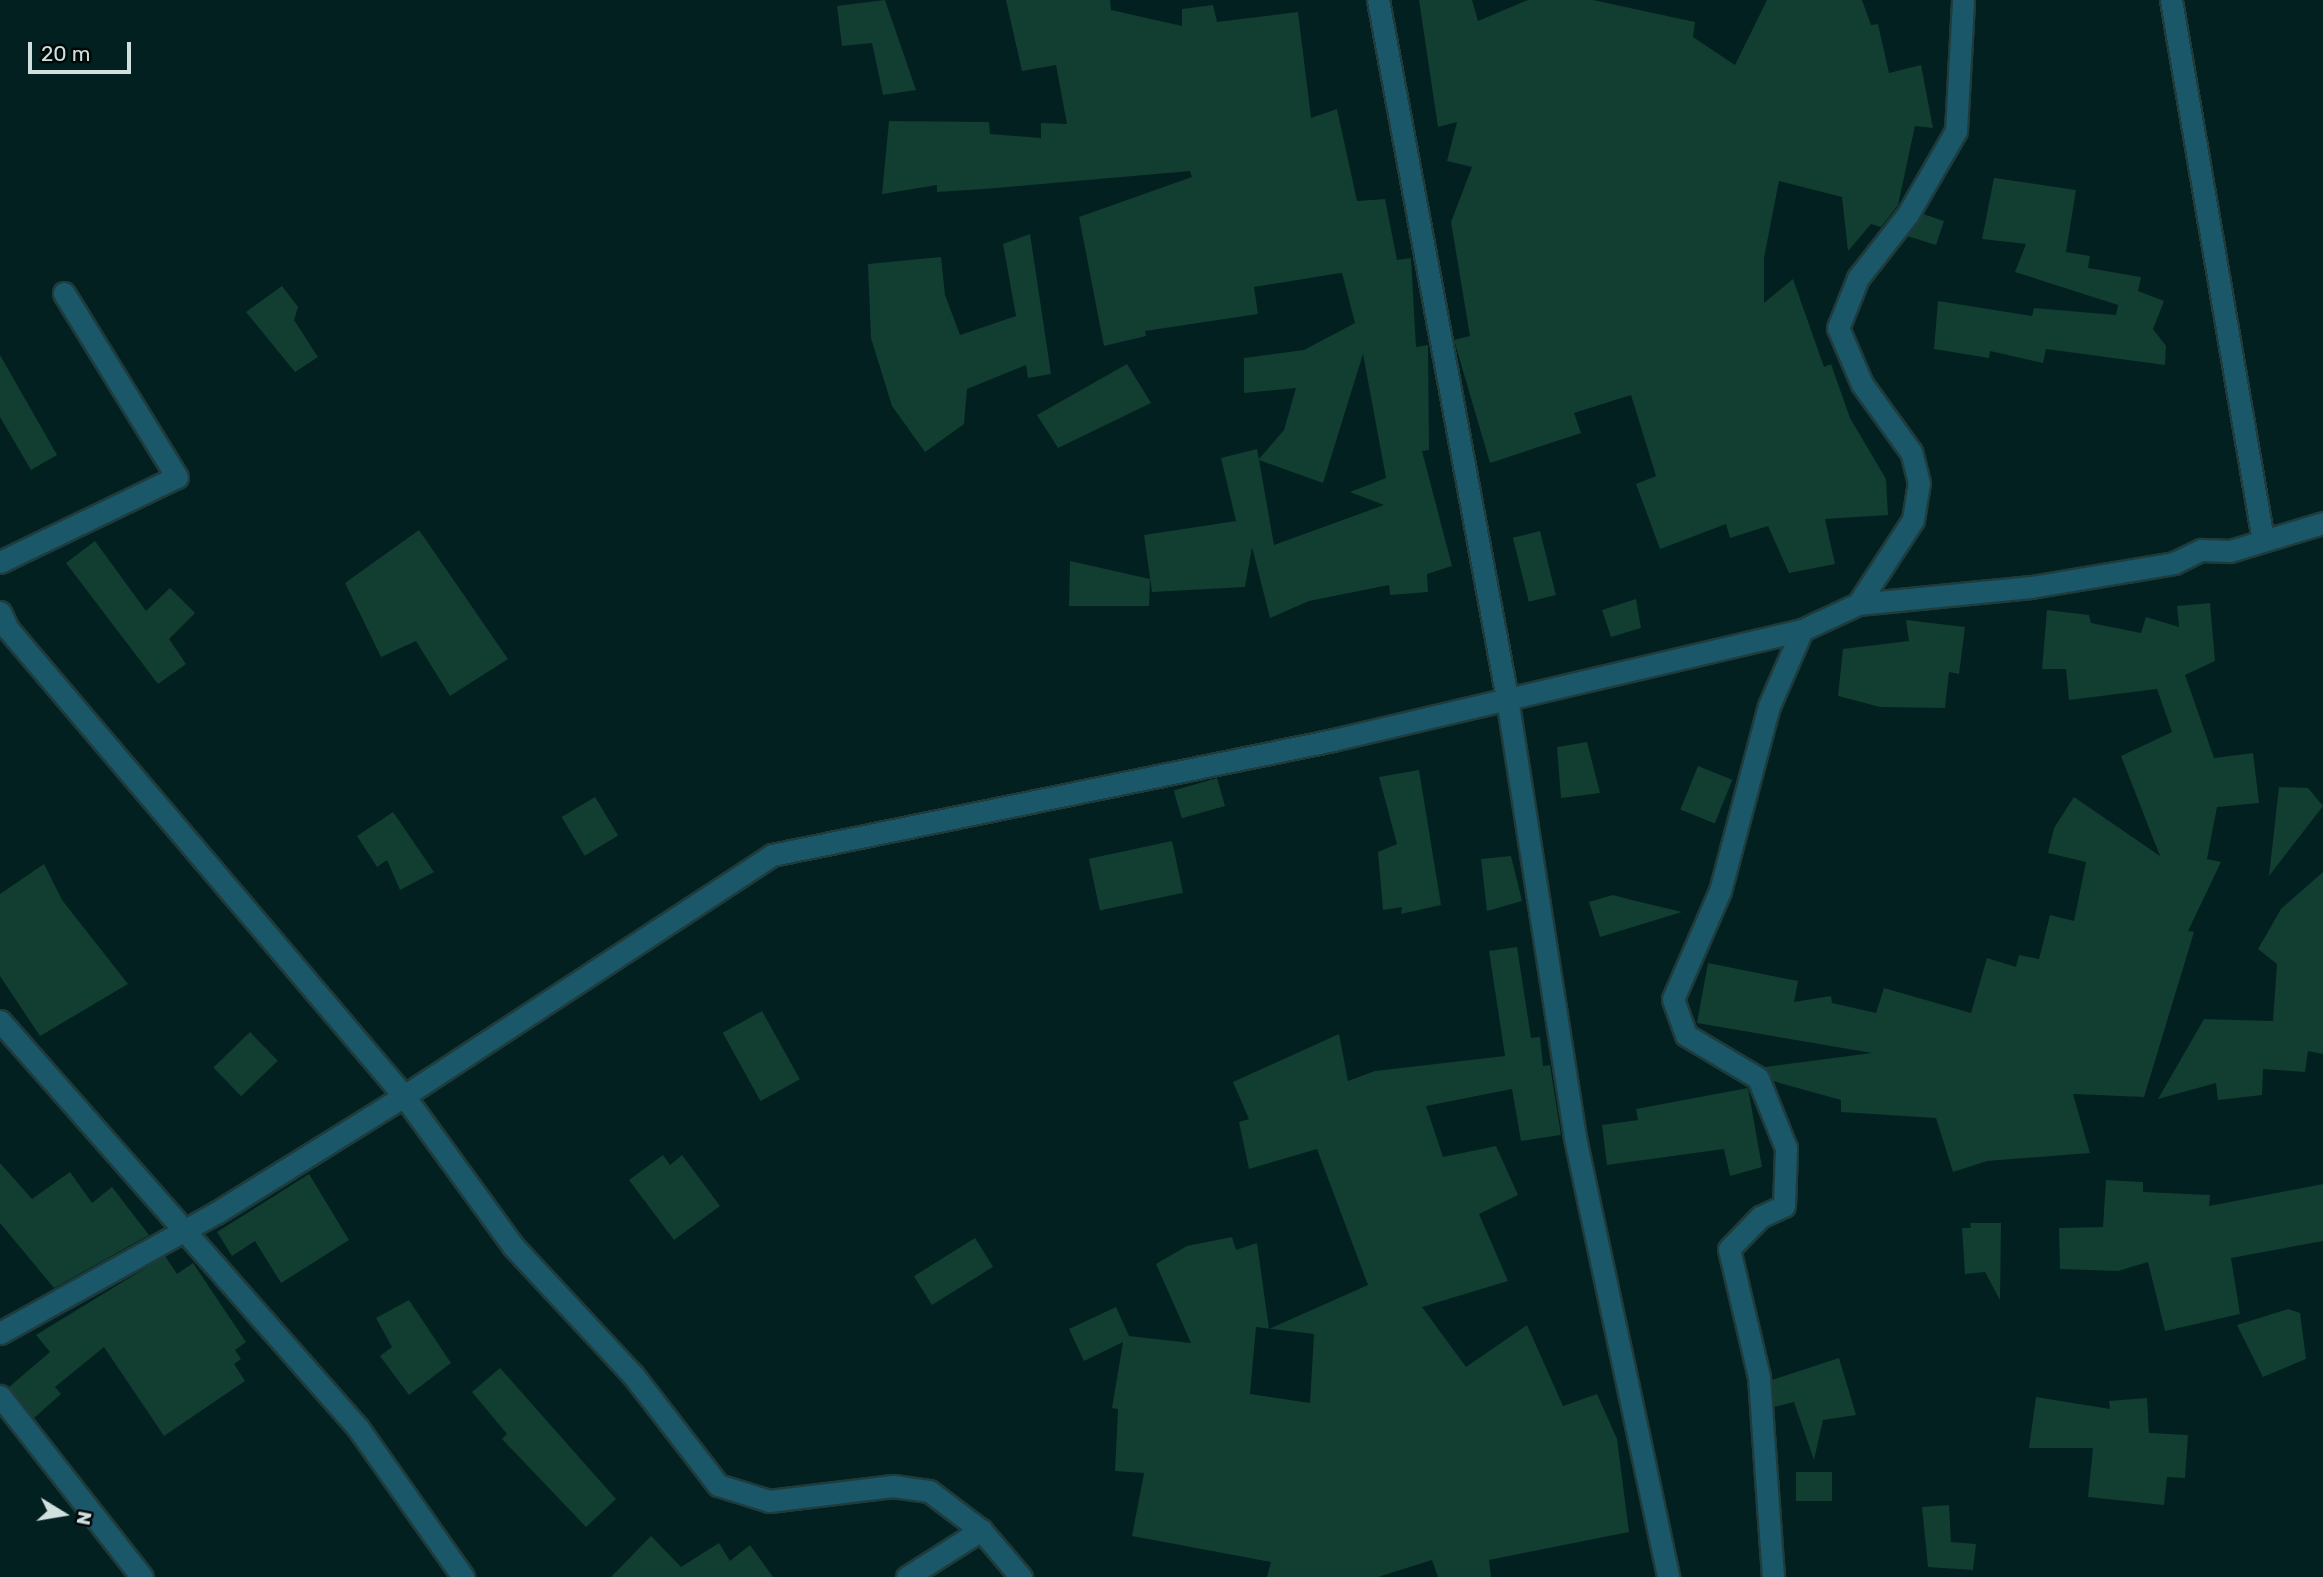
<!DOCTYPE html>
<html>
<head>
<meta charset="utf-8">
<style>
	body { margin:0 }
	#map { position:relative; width:2323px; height:1577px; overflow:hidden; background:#022020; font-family:Rubik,sans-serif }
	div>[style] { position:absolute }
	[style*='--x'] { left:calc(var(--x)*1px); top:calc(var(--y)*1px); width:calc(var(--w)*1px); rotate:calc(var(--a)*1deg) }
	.building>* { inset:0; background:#123d31; transform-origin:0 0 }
	.roads { filter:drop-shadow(2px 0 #1f3b3b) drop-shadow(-2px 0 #1f3b3b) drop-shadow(0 2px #1f3b3b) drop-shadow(0 -2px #1f3b3b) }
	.minor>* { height:21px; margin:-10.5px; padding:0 10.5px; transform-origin:10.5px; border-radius:10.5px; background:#1a5768 }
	span { translate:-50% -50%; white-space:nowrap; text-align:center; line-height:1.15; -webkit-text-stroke:5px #010808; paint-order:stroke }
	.north { position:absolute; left:28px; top:1479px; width:70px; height:70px; -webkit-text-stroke:5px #010808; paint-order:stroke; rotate:101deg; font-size:19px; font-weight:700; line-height:28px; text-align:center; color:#cfe0df }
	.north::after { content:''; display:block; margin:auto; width:24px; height:32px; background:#cfe0df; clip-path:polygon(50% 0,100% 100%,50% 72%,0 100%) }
	.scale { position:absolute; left:28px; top:42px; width:103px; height:32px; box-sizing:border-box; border:4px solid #cfe0df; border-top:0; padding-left:9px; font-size:21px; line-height:24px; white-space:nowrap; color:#cfe0df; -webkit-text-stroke:5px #010808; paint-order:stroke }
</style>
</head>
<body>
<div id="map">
	<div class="building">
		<div style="clip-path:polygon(885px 0,916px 90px,883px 95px,872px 43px,842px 46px,837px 6px)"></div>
		<div style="clip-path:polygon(evenodd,1006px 0,1110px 0,1111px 10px,1182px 26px,1182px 9px,1213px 5px,1217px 22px,1298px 12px,1311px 118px,1337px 109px,1357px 201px,1385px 199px,1397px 260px,1411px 258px,1416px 347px,1428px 345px,1429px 450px,1422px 451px,1452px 566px,1427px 574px,1428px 592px,1390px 595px,1389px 585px,1309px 601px,1270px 618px,1252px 547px,1245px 587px,1152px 592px,1144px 535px,1236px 521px,1221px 458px,1257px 449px,1259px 459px,1284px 430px,1296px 388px,1244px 393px,1244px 358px,1304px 350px,1355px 323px,1342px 273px,1334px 274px,1254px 287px,1258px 314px,1145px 331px,1146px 336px,1104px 346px,1079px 217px,1192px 177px,1190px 171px,984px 189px,937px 192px,937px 185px,882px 194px,889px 121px,989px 122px,990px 134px,1041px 138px,1041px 123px,1067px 124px,1056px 65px,1022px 71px,1006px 0,1363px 354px,1386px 478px,1350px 492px,1384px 505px,1274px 545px,1259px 460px,1323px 483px,1363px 354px)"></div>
		<div style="clip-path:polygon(1419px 0,1472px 0,1478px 21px,1528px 0,1593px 0,1695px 22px,1693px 37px,1735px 65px,1767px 0,1862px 0,1871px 25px,1878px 24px,1889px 73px,1921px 65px,1933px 128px,1915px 126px,1898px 205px,1881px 227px,1871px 224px,1848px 251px,1842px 197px,1779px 181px,1764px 258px,1764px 303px,1793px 279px,1824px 367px,1831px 364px,1850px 418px,1886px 479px,1888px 515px,1825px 519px,1835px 564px,1789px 573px,1768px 526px,1730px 538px,1726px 524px,1660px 549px,1636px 484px,1656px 476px,1631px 395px,1574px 413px,1581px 433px,1490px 463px,1454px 340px,1470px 336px,1451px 222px,1472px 167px,1447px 161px,1457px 122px,1438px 127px)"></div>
		<div style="clip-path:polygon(1994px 178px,2076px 190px,2066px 252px,2090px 256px,2088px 268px,2141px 277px,2138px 291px,2164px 301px,2153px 329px,2166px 346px,2165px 365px,2046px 349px,2043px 363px,1990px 351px,1989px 358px,1934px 349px,1938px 301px,2032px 316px,2034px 308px,2116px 315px,2118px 305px,2015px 272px,2026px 244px,1982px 239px)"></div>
		<div style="clip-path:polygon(1923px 214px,1944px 221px,1936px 245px,1907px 236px)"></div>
		<div style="clip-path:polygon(1030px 234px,1051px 374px,1028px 378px,1026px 365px,967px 389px,964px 424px,925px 452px,892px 406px,871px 338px,868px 264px,941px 257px,945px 295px,960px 335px,1016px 316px,1003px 244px)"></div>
		<div style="clip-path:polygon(282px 286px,298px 307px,294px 320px,318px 357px,295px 372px,246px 312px)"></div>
		<div style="clip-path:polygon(0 355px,57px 455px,31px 470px,0 417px)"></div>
		<div style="clip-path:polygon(1127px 364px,1151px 403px,1058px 448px,1037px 415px)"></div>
		<div style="clip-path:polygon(419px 530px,508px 659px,450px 696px,416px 641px,381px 657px,345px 583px)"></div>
		<div style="left:1540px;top:531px;width:66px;height:28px;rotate:76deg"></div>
		<div style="clip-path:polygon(95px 541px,146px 611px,170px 588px,195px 613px,169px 639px,186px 664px,158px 684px,66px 563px)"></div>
		<div style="clip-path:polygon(1070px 561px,1150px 579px,1149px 606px,1069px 606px)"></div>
		<div style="clip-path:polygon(1636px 599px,1641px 628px,1611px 637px,1602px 610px)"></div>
		<div style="clip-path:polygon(2210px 603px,2215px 661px,2185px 675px,2214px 758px,2253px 753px,2259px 803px,2217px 807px,2207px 859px,2221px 862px,2188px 931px,2194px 932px,2144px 1097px,2073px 1094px,2090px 1153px,1987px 1161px,1953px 1172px,1936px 1118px,1841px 1112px,1841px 1100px,1773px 1081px,1765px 1067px,1872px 1053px,1697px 1023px,1708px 963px,1798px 981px,1794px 1002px,1831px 996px,1832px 1003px,1876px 1013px,1884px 988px,1971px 1013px,1987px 958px,2016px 967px,2019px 955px,2039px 959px,2050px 915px,2074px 921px,2086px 862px,2048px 853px,2054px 828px,2074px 797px,2160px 856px,2121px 756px,2172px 732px,2157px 689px,2069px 700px,2066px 669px,2042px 669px,2047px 610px,2089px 615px,2091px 623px,2141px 633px,2146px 617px,2179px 627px,2177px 606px)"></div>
		<div style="clip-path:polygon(1906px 620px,1965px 627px,1959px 674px,1949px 672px,1945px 708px,1880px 707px,1838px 696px,1843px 649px,1909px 641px)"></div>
		<div style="clip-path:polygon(1587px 742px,1600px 793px,1561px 798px,1557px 747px)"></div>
		<div style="left:1698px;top:766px;width:37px;height:47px;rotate:22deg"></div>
		<div style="clip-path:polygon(1419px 770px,1441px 905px,1401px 914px,1402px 907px,1383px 910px,1378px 852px,1397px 844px,1379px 777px)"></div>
		<div style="left:1217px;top:778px;width:29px;height:45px;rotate:74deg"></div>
		<div style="clip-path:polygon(2279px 787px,2308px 788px,2323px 806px,2269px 876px)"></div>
		<div style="left:595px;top:797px;width:45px;height:39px;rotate:59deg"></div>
		<div style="clip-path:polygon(393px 812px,434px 872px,400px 890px,387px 860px,377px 867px,357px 836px)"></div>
		<div style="left:1172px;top:841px;width:53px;height:85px;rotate:78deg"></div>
		<div style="clip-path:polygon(1511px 856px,1522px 901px,1487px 911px,1481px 859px)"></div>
		<div style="clip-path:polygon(44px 864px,62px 900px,128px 984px,40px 1036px,0 976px,0 894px)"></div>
		<div style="clip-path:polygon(2323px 872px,2323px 1054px,2308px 1051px,2305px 1072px,2263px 1069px,2262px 1095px,2218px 1100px,2216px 1083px,2158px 1099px,2204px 1019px,2273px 1021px,2277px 964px,2258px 949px,2281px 909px)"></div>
		<div style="clip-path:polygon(1613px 895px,1632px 900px,1682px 912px,1600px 937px,1589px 902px)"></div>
		<div style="clip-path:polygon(evenodd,1517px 947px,1531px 1038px,1540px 1037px,1543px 1066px,1550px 1065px,1561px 1135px,1521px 1141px,1512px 1089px,1426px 1106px,1443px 1157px,1496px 1146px,1518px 1195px,1479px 1214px,1508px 1281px,1422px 1307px,1466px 1367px,1527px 1325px,1563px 1406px,1597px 1394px,1617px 1439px,1629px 1532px,1489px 1560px,1491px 1577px,1438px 1577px,1432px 1560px,1378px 1577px,1267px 1577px,1271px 1562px,1132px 1536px,1144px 1473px,1115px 1471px,1118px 1409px,1112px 1408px,1123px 1342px,1084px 1361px,1069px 1329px,1116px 1307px,1129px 1336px,1191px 1343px,1156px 1264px,1187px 1246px,1232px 1237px,1236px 1250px,1257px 1243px,1269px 1329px,1368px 1285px,1317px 1149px,1249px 1169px,1239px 1122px,1249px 1119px,1233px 1082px,1339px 1034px,1348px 1081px,1375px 1071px,1505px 1056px,1489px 951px,1517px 947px,1256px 1327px,1314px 1334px,1310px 1403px,1250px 1394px,1256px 1327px)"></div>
		<div style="left:762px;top:1011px;width:78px;height:45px;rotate:61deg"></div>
		<div style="left:250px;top:1032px;width:40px;height:51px;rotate:46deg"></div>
		<div style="clip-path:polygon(1748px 1088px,1762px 1167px,1730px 1176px,1724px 1149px,1607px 1165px,1602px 1125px,1638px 1120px,1636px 1109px)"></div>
		<div style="clip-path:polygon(663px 1155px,670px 1165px,682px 1155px,720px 1206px,674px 1240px,629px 1180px)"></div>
		<div style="clip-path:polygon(0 1163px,32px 1199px,70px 1172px,92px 1203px,112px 1187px,149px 1235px,54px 1288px,0 1223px)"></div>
		<div style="clip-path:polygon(309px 1174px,349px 1240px,281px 1283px,255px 1241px,232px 1256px,217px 1232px)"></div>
		<div style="clip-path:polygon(2106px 1180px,2143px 1182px,2143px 1192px,2210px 1195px,2209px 1206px,2323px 1184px,2323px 1241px,2231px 1258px,2240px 1314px,2165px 1331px,2148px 1262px,2118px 1271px,2060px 1269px,2059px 1228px,2103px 1227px)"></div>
		<div style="clip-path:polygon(1970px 1223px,2001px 1223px,2000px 1300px,1985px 1272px,1965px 1274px,1962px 1228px,1971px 1228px)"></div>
		<div style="left:975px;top:1238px;width:34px;height:72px;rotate:58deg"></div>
		<div style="clip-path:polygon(165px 1256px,177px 1274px,193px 1263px,246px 1342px,235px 1350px,241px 1359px,234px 1364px,245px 1381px,164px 1436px,104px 1347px,55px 1387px,61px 1394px,34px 1418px,9px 1387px,50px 1352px,36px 1335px)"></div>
		<div style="clip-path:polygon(409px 1300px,451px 1363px,409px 1395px,380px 1356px,392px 1347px,376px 1318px)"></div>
		<div style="clip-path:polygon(2288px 1309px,2300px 1313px,2306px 1359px,2263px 1377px,2237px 1325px)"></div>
		<div style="clip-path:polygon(1839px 1358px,1856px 1415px,1823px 1420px,1814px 1460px,1794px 1402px,1774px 1407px,1772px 1380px)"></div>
		<div style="clip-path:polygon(500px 1368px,616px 1499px,586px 1527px,502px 1439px,507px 1434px,472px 1392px)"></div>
		<div style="clip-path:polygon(2036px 1397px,2110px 1409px,2109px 1401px,2147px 1398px,2149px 1433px,2188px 1435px,2185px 1478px,2167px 1477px,2164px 1505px,2088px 1497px,2093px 1448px,2029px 1448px)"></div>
		<div style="left:1796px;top:1472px;width:36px;height:29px"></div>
		<div style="clip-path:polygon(1949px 1505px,1951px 1542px,1976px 1544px,1973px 1570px,1928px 1567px,1922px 1507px)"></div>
		<div style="clip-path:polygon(651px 1536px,681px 1567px,719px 1543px,730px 1561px,750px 1545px,773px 1577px,611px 1577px)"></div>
	</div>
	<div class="roads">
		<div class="minor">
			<div style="--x:1378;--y:0;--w:710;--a:79.53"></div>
			<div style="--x:1507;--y:698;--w:445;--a:81.2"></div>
			<div style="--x:1575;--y:1138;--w:449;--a:78"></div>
			<div style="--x:2171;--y:0;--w:548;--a:80.33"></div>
			<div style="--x:0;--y:562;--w:196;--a:-25.7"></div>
			<div style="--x:177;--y:477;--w:216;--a:-121.6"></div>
			<div style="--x:1858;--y:604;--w:100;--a:-56.8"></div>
			<div style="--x:1913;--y:520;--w:37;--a:-81"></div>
			<div style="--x:1919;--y:483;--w:32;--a:-104"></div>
			<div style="--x:1911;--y:452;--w:84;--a:-125.8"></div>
			<div style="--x:1862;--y:384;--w:61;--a:-113.2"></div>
			<div style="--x:1838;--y:328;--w:54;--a:-68.2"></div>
			<div style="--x:1858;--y:278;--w:81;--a:-52"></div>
			<div style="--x:1908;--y:214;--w:96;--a:-60"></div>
			<div style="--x:1956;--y:131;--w:131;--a:-86.9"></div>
			<div style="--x:0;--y:612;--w:19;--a:65"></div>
			<div style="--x:8;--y:629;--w:612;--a:49.7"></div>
			<div style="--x:404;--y:1096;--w:440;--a:-33.2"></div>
			<div style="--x:772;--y:855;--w:573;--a:-11.58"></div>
			<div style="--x:1333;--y:740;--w:482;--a:-13.2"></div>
			<div style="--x:0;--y:1021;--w:542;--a:48.66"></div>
			<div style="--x:358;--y:1428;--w:182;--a:54.8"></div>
			<div style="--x:0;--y:1333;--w:247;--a:-29.1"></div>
			<div style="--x:216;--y:1213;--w:221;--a:-31.9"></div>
			<div style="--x:404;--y:1096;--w:185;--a:54"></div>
			<div style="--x:513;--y:1246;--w:176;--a:47.1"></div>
			<div style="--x:633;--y:1375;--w:139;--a:52.3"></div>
			<div style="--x:718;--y:1485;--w:53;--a:17.4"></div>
			<div style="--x:769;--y:1501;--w:125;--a:-6.9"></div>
			<div style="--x:893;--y:1486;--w:36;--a:8"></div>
			<div style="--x:929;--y:1491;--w:65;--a:36.9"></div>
			<div style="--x:981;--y:1530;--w:62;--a:49.6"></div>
			<div style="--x:0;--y:1396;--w:230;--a:51.9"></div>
			<div style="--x:907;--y:1577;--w:88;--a:-32.4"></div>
			<div style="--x:1773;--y:1577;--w:200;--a:-94"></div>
			<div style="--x:1759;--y:1377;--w:131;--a:-103.2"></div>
			<div style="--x:1729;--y:1249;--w:45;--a:-45.9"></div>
			<div style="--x:1760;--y:1217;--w:26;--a:-25"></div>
			<div style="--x:1784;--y:1206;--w:58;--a:-88"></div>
			<div style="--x:1786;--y:1148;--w:75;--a:-111.8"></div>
			<div style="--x:1758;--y:1078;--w:84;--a:-149.2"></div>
			<div style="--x:1686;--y:1035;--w:38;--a:-110"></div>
			<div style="--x:1673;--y:999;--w:118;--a:-66.5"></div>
			<div style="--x:1720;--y:891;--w:191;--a:-75.2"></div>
			<div style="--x:1769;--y:706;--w:83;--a:-66.5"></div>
			<div style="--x:1802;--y:630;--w:62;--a:-24.9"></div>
			<div style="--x:1858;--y:604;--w:174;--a:-5.6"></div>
			<div style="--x:2031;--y:587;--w:145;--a:-9.5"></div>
			<div style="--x:2174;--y:563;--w:30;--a:-26"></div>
			<div style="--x:2201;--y:550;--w:29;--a:2"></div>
			<div style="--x:2230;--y:551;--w:97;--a:-16.8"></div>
		</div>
	</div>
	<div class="north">N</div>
	<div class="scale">20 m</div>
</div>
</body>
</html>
